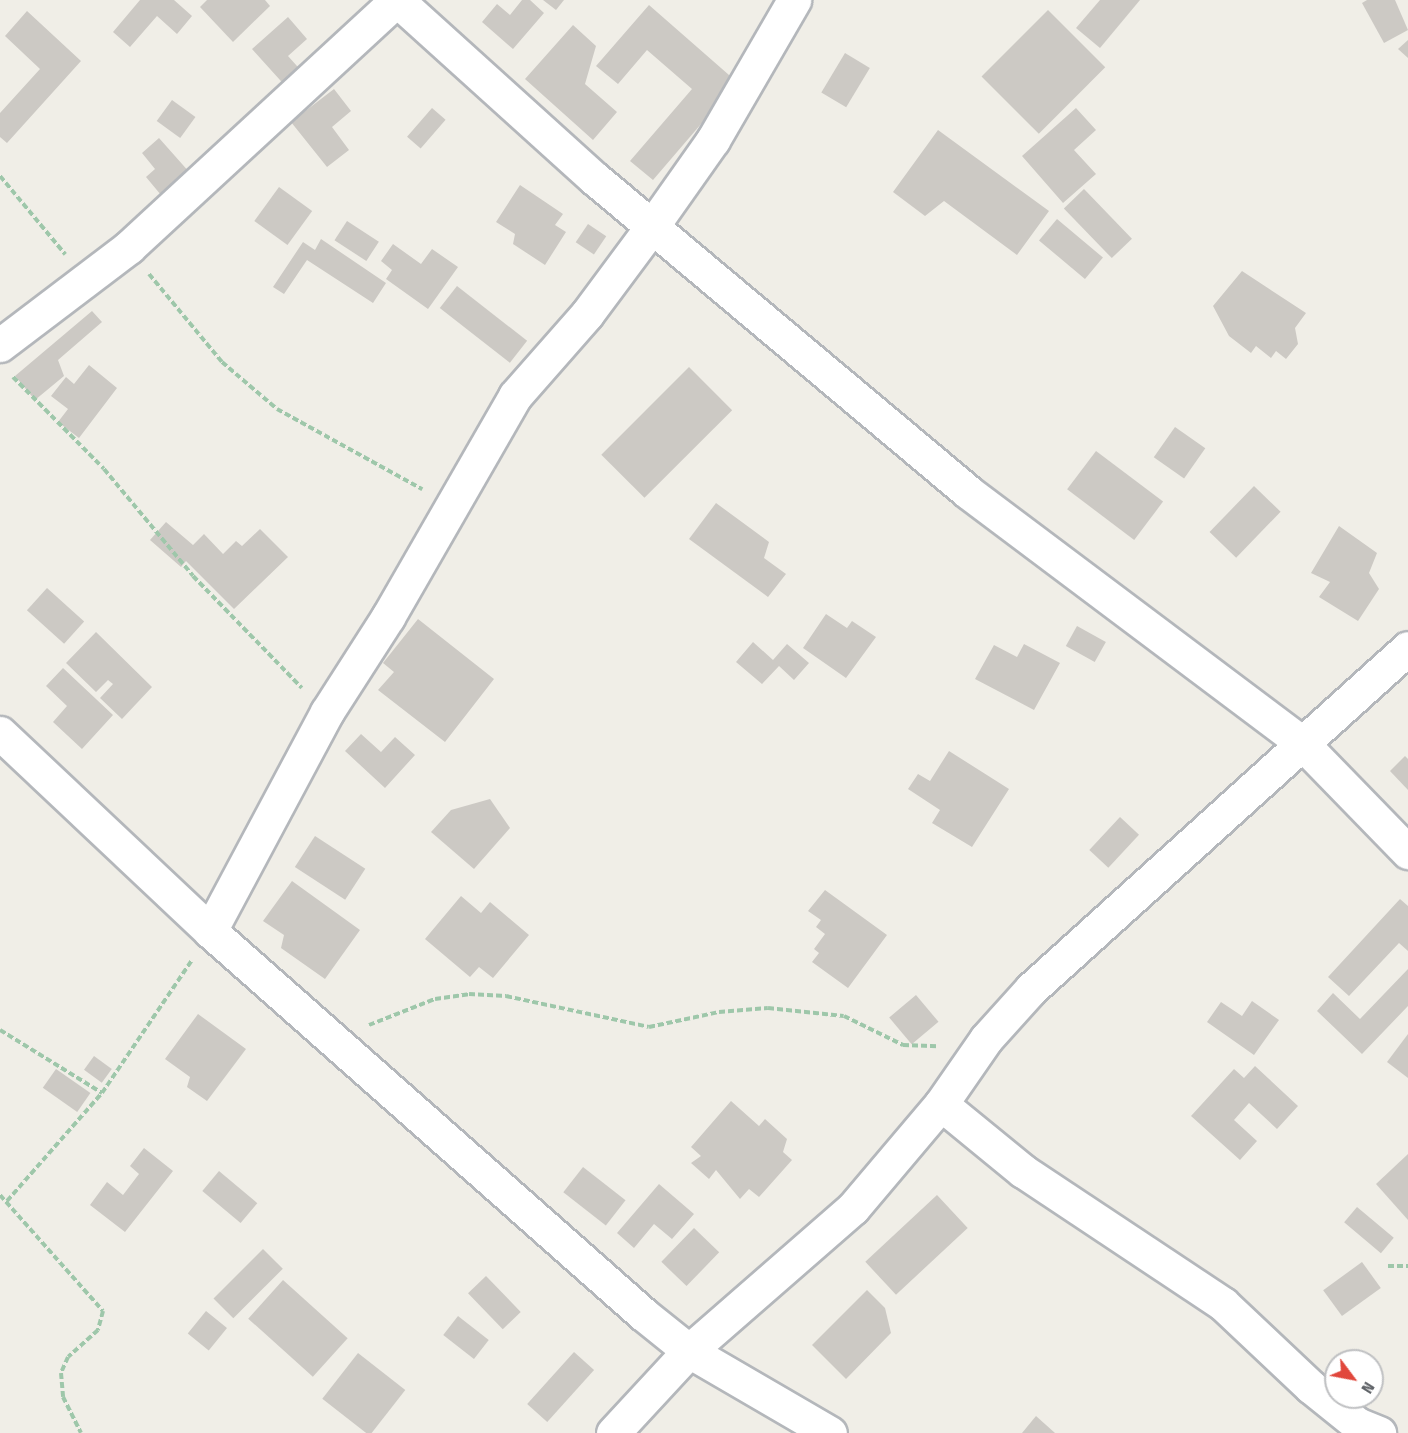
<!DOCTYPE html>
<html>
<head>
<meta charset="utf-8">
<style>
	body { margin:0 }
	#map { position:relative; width:1408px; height:1433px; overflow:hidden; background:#f0eee7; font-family:"Fira Sans Condensed",sans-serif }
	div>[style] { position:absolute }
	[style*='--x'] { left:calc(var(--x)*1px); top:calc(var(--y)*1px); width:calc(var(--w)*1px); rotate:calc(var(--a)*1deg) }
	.building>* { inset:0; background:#ccc9c4; transform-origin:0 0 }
	.path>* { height:4px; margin-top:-2px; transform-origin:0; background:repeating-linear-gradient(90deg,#9ec7aa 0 6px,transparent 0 9px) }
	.roads { filter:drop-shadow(2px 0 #b4b7bb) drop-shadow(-2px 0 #b4b7bb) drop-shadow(0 2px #b4b7bb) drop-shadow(0 -2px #b4b7bb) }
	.street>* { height:33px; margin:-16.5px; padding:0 16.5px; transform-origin:16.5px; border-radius:16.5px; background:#fff }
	span { translate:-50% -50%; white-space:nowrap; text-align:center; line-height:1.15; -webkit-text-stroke:4.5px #fff; paint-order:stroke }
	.north { position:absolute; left:1324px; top:1349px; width:60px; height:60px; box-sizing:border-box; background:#fff; border:2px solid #bfc0c2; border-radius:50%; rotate:122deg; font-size:16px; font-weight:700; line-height:24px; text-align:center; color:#5e6267 }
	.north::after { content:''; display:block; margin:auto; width:21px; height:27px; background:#e1473c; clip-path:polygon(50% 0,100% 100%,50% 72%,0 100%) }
</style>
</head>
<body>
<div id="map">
	<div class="building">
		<div style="clip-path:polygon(140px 0,174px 0,192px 16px,177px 34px,157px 16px,130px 47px,113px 32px)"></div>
		<div style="clip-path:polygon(207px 0,265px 0,270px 6px,233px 42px,200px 7px)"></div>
		<div style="clip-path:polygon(522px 0,530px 0,544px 13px,513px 49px,482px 22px,497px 4px,510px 15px)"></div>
		<div style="clip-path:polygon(543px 0,564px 0,556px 10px)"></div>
		<div style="clip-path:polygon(1100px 0,1140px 0,1100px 48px,1076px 28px)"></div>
		<div style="clip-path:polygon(1367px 0,1395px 0,1408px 30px,1384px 43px,1362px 3px)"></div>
		<div style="clip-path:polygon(649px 5px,737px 82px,653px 180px,630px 161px,692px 89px,647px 50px,618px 84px,596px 66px)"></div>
		<div style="left:1048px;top:10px;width:81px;height:94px;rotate:45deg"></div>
		<div style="clip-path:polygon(27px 11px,81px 61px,7px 143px,0 137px,0 113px,40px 69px,5px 36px)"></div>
		<div style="clip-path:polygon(288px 17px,307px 39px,288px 56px,305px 75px,289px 90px,252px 49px)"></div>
		<div style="clip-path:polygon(573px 25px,596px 46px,585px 84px,617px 112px,593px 140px,525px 79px)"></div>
		<div style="clip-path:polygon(1408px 40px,1408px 58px,1398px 49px)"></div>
		<div style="left:845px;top:53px;width:29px;height:46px;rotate:31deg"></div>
		<div style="clip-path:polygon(334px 89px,351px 111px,332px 127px,349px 150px,327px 167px,291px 122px)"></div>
		<div style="left:172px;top:100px;width:29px;height:26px;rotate:36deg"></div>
		<div style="left:432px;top:108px;width:18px;height:38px;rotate:41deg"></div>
		<div style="clip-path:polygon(1076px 108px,1096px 130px,1074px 150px,1096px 174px,1063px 203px,1022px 156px)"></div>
		<div style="clip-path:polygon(938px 130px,1049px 211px,1017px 255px,944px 201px,925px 216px,893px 192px)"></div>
		<div style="clip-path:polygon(159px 138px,206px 191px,147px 208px,161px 195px,146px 177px,155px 169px,142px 153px)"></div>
		<div style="clip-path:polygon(520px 185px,563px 214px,555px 225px,566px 232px,545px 265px,513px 244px,515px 234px,496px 222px)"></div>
		<div style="left:279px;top:187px;width:41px;height:42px;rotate:36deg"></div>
		<div style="left:1084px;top:189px;width:69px;height:28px;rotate:46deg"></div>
		<div style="left:1057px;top:219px;width:60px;height:28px;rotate:40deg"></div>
		<div style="left:347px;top:221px;width:38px;height:23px;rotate:33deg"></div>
		<div style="left:588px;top:224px;width:22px;height:22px;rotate:34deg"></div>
		<div style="clip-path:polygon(321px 239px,386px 283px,373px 303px,307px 260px,284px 294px,273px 287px,303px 242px,315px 250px)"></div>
		<div style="clip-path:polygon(393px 244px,421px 264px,432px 249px,458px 267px,428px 309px,386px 279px,392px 270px,381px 261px)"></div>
		<div style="clip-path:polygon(1242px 271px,1306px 313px,1295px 328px,1298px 344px,1286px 359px,1276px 351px,1271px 358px,1256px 346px,1251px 353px,1229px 336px,1213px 306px)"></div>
		<div style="left:457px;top:286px;width:89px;height:28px;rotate:38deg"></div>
		<div style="clip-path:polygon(92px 311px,102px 322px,58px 360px,64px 376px,35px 400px,15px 376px)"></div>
		<div style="clip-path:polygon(89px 365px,117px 388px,79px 438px,58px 422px,68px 409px,51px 396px,66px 377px,74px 384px)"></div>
		<div style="left:689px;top:367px;width:61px;height:124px;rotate:45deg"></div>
		<div style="left:1175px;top:427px;width:37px;height:37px;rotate:35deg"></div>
		<div style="left:1096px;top:451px;width:84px;height:48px;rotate:37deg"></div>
		<div style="left:1254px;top:486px;width:37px;height:64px;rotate:44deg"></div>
		<div style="clip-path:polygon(716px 503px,769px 542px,764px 558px,786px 574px,768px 597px,689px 539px)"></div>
		<div style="clip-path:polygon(166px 522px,193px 545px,204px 534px,223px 554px,236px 541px,242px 546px,260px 529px,288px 557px,234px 609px,186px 561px,181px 567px,150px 540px)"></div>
		<div style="clip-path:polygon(1339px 526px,1377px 553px,1369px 573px,1379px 589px,1358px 621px,1319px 597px,1330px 582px,1311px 573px)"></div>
		<div style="left:47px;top:588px;width:50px;height:30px;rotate:42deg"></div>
		<div style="clip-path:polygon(826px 614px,847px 628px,852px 621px,876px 637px,846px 678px,803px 648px)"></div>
		<div style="clip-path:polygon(418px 619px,494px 679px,445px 742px,378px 690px,394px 672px,383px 663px)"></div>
		<div style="left:1077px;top:626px;width:33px;height:23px;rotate:29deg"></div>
		<div style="clip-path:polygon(96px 632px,152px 687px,122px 719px,100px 698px,113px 684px,108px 680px,96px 692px,66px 663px)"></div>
		<div style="clip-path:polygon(753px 642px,773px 660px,787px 644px,809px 663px,794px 680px,779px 666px,762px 684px,736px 662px)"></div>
		<div style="clip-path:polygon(1024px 644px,1060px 663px,1034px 710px,975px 679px,994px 645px,1017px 657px)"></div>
		<div style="clip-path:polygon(63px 668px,113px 715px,82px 749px,53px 722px,67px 706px,46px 686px)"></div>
		<div style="clip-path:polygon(361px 734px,381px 752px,395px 737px,415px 755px,385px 788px,345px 751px)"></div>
		<div style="clip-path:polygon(949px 751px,1009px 789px,972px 847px,932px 823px,940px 810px,908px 789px,918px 774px,930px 781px)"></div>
		<div style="clip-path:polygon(1405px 756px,1408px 759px,1408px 790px,1390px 771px)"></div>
		<div style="clip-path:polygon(490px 799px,510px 828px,474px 869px,431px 832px,451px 810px)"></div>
		<div style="left:1120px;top:817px;width:26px;height:45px;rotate:43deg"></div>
		<div style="left:315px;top:836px;width:60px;height:37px;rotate:33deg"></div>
		<div style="clip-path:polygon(292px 881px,360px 930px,325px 979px,281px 948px,284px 935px,263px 921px)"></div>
		<div style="clip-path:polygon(825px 890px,887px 935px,848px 988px,812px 962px,819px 953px,814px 949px,825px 934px,816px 927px,821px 920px,808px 911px)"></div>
		<div style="clip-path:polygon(461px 896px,481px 913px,490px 902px,529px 935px,493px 978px,479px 967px,470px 977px,425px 939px)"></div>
		<div style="clip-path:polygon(1400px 899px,1408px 906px,1408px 951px,1399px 943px,1349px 996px,1328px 977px)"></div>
		<div style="clip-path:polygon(1408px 969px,1408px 1006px,1362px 1054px,1317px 1011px,1333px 993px,1360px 1019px)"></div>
		<div style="left:916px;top:995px;width:35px;height:35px;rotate:50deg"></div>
		<div style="clip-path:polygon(1252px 1001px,1279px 1020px,1254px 1055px,1207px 1022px,1221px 1002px,1242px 1016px)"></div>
		<div style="clip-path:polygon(198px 1014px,246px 1049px,207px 1101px,187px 1087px,190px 1077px,165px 1059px)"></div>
		<div style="clip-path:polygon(1408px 1034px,1408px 1078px,1387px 1062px)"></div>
		<div style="left:94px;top:1056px;width:22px;height:17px;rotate:36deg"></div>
		<div style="clip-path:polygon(1255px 1066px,1298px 1106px,1277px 1129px,1249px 1103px,1234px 1120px,1257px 1141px,1240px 1160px,1191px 1116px,1234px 1069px,1244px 1078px)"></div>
		<div style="left:56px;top:1069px;width:42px;height:23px;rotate:35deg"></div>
		<div style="clip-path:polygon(731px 1101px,759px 1126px,765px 1119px,787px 1139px,783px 1152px,792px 1160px,759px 1197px,749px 1189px,740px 1199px,716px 1170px,709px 1179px,691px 1163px,701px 1156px,691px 1147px)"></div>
		<div style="clip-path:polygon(144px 1148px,173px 1171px,125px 1232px,90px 1205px,107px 1182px,123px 1195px,139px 1174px,130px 1166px)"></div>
		<div style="clip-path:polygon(1408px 1154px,1408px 1220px,1376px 1184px)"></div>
		<div style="left:583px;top:1167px;width:54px;height:32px;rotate:38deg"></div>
		<div style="left:219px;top:1171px;width:50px;height:26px;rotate:40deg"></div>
		<div style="clip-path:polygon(659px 1184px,694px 1214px,672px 1239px,654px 1224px,634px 1248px,617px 1233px)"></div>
		<div style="left:937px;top:1195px;width:45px;height:98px;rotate:47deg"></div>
		<div style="left:1357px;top:1207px;width:48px;height:20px;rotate:40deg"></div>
		<div style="left:694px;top:1228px;width:35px;height:47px;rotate:44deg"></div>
		<div style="left:263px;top:1249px;width:28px;height:70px;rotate:45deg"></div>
		<div style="left:1362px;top:1262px;width:32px;height:48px;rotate:54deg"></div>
		<div style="left:486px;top:1276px;width:50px;height:25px;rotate:46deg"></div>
		<div style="left:283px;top:1280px;width:87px;height:52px;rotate:42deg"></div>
		<div style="clip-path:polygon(867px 1290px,885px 1308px,891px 1333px,846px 1379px,812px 1345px)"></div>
		<div style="left:206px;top:1311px;width:27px;height:29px;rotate:39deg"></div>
		<div style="left:458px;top:1316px;width:39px;height:24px;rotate:38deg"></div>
		<div style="left:574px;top:1352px;width:27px;height:70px;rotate:42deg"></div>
		<div style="left:358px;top:1353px;width:60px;height:58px;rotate:38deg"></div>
		<div style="clip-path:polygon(1036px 1416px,1055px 1433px,1022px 1433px)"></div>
	</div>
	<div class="path">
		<div style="--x:0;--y:176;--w:102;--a:50.2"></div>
		<div style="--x:149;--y:274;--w:114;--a:50.3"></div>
		<div style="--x:222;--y:362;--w:72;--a:40.5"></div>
		<div style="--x:277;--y:409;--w:166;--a:28.9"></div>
		<div style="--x:13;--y:377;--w:129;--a:45.3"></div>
		<div style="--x:104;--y:469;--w:139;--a:50.2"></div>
		<div style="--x:193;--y:576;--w:156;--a:45.8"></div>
		<div style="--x:369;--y:1025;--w:71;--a:-21.5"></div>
		<div style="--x:435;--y:999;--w:34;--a:-8"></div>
		<div style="--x:469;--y:994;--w:37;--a:3"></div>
		<div style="--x:506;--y:996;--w:146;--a:12.2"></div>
		<div style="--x:649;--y:1027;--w:72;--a:-12.1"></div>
		<div style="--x:719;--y:1012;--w:49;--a:-4.7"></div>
		<div style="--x:768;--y:1008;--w:76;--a:6"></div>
		<div style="--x:844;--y:1016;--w:66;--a:26.2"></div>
		<div style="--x:903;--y:1045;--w:35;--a:2"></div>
		<div style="--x:0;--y:1030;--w:120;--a:31.7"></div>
		<div style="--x:0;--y:1195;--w:155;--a:48.4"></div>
		<div style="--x:103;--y:1311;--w:20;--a:105"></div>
		<div style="--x:98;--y:1330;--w:40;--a:138"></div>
		<div style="--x:68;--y:1357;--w:17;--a:114"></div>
		<div style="--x:61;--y:1373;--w:24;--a:85"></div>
		<div style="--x:63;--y:1397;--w:40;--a:63.4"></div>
		<div style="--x:7;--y:1201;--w:144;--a:-48.7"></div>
		<div style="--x:102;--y:1093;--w:161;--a:-55.9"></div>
		<div style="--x:1388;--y:1266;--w:20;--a:0"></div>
	</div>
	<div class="roads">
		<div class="street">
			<div style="--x:397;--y:0;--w:266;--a:42.1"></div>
			<div style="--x:594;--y:178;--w:488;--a:40"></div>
			<div style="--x:968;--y:492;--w:415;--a:36.9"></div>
			<div style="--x:1300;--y:741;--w:155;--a:45.8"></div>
			<div style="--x:0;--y:345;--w:162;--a:-37.2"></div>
			<div style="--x:129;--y:247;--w:364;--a:-42.7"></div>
			<div style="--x:0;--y:733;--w:289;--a:43.3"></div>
			<div style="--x:210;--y:931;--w:578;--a:41.49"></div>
			<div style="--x:643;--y:1314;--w:59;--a:38.8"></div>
			<div style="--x:689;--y:1351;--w:163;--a:30.2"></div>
			<div style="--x:210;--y:931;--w:248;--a:-61.9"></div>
			<div style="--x:327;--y:712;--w:113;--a:-57.3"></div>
			<div style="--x:388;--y:617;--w:255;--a:-60.1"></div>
			<div style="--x:515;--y:396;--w:109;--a:-48.7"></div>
			<div style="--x:587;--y:314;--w:111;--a:-53.4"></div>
			<div style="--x:653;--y:225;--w:104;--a:-54.8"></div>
			<div style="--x:713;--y:140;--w:162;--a:-59.9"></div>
			<div style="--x:941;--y:1104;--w:106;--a:39.3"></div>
			<div style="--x:1023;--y:1171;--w:240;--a:33.6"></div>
			<div style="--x:1223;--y:1304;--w:121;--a:43.3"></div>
			<div style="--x:1311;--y:1387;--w:59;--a:38.8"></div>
			<div style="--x:1357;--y:1424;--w:24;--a:22"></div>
			<div style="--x:613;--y:1433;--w:112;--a:-47.2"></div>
			<div style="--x:689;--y:1351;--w:218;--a:-41.1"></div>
			<div style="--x:853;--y:1208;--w:136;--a:-49.8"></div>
			<div style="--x:941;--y:1104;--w:79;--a:-55.3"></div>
			<div style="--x:986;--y:1039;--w:67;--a:-48"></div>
			<div style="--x:1031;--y:989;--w:508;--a:-42.13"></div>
		</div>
	</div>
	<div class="north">N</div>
</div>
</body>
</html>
